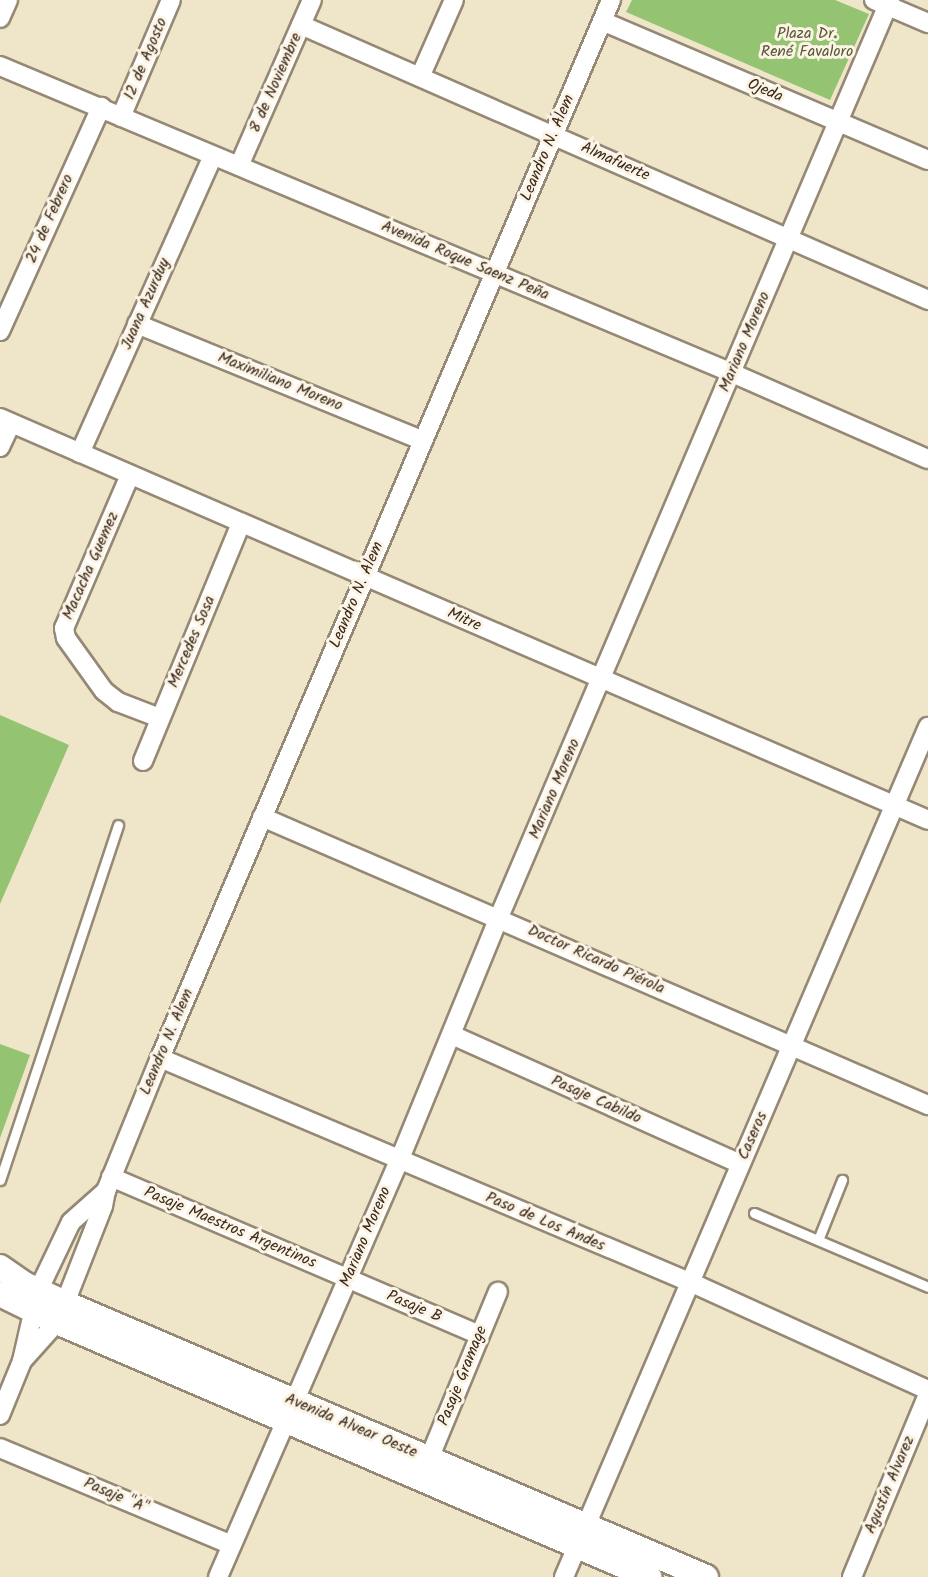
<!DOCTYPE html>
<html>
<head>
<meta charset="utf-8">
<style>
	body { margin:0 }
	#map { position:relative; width:928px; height:1577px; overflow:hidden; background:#efe6c9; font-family:Kalam,sans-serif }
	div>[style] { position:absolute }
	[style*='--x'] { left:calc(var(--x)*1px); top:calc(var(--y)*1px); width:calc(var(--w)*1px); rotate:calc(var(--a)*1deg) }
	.green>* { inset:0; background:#94c372 }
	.roads { filter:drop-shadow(2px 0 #958874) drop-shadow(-2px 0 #958874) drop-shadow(0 2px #958874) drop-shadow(0 -2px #958874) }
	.lane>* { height:9px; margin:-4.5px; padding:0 4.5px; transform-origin:4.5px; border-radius:4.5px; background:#fff }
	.street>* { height:18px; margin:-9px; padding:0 9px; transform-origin:9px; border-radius:9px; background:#fff }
	.secondary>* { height:24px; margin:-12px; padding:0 12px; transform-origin:12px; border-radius:12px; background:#fff }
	span { translate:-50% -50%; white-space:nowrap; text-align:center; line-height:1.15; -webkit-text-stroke:6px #fcf5e5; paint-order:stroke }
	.park-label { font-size:16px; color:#565837 }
	.street-label { font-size:16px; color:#3b2a1e }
</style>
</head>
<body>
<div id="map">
	<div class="green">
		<div style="clip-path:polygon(632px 0,835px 0,869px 14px,830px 100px,626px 12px)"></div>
		<div style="clip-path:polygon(0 715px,69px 745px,0 904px)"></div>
		<div style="clip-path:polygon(0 1044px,30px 1055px,0 1138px)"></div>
	</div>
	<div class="roads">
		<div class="lane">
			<div style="--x:0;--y:1180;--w:374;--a:-71.6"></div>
			<div style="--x:754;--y:1213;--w:189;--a:23"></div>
			<div style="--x:818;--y:1240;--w:65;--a:-68.2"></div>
		</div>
		<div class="street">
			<div style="--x:874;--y:0;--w:59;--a:23.1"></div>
			<div style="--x:0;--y:18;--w:20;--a:-66"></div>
			<div style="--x:602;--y:21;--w:354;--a:23.1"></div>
			<div style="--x:301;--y:25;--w:685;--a:23.68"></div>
			<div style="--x:0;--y:66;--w:794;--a:22.75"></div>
			<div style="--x:732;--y:373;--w:214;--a:23.7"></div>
			<div style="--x:420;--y:77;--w:84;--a:-66.2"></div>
			<div style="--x:121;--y:117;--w:127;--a:-66.9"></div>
			<div style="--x:239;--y:166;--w:181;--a:-66.3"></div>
			<div style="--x:137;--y:324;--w:309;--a:22.2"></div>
			<div style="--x:0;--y:331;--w:246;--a:-65.7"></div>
			<div style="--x:0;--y:418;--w:1011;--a:23.42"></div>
			<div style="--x:0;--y:447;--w:26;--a:-65"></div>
			<div style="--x:80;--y:453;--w:325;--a:-65.9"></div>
			<div style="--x:130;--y:475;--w:167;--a:113.3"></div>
			<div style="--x:64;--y:628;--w:10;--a:79"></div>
			<div style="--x:66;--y:638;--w:65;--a:54.4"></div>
			<div style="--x:104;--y:691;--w:18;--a:38"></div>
			<div style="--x:118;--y:702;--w:45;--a:20.9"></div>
			<div style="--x:143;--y:761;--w:257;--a:-67.6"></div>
			<div style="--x:262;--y:817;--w:726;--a:23.39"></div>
			<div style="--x:452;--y:1035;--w:316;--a:24.1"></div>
			<div style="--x:160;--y:1058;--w:578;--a:22.93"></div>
			<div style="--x:692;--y:1283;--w:259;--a:24.4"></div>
			<div style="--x:111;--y:1177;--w:401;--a:23.2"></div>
			<div style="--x:22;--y:1361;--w:52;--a:-48.1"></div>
			<div style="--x:57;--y:1322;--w:21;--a:-67"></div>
			<div style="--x:65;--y:1303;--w:104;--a:-68.6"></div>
			<div style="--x:103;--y:1206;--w:15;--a:-79"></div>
			<div style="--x:106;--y:1191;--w:144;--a:-67.9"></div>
			<div style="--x:160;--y:1058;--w:1150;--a:-66.91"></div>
			<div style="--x:0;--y:1415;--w:58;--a:-67.8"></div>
			<div style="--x:22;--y:1361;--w:72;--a:-77.1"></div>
			<div style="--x:38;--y:1291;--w:76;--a:-64.4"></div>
			<div style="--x:71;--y:1222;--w:47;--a:-41.5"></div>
			<div style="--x:0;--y:1448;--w:251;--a:22.7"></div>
			<div style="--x:429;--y:1459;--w:181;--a:-67.6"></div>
			<div style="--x:218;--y:1577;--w:454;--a:-66.5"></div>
			<div style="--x:399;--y:1161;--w:264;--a:-67.7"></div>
			<div style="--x:499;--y:917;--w:997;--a:-66.91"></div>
			<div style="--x:564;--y:1577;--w:925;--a:-66.82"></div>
			<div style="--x:852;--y:1577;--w:198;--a:-67.4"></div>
		</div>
		<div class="secondary">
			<div style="--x:0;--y:1267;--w:29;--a:35"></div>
			<div style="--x:24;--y:1284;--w:45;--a:24.9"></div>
			<div style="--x:65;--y:1303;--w:697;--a:23.14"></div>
			<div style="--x:0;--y:1294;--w:64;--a:26.2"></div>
			<div style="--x:57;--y:1322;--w:645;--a:23.3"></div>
		</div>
	</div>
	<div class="park-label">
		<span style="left:807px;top:43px">Plaza Dr.<br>René Favaloro</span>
	</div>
	<div class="street-label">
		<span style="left:146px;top:59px;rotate:-67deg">12 de Agosto</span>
		<span style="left:276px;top:83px;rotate:-66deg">8 de Noviembre</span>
		<span style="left:765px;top:91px;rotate:23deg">Ojeda</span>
		<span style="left:548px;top:148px;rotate:-67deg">Leandro N. Alem</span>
		<span style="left:615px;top:162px;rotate:24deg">Almafuerte</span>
		<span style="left:50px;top:219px;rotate:-66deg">24 de Febrero</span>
		<span style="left:465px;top:261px;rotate:23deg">Avenida Roque Saenz Peña</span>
		<span style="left:146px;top:304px;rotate:-66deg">Juana Azurduy</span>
		<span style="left:745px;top:342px;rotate:-67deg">Mariano Moreno</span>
		<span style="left:280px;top:382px;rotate:22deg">Maximiliano Moreno</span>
		<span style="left:91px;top:566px;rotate:-66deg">Macacha Guemez</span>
		<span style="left:357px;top:595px;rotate:-67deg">Leandro N. Alem</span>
		<span style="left:464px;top:620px;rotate:24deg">Mitre</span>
		<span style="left:192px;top:642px;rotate:-67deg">Mercedes Sosa</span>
		<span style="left:555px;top:789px;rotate:-67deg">Mariano Moreno</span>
		<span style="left:596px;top:960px;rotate:24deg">Doctor Ricardo Piérola</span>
		<span style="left:167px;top:1042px;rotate:-67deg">Leandro N. Alem</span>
		<span style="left:596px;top:1100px;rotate:24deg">Pasaje Cabildo</span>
		<span style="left:753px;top:1136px;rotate:-66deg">Caseros</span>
		<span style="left:545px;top:1222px;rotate:23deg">Paso de Los Andes</span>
		<span style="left:230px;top:1228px;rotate:23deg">Pasaje Maestros Argentinos</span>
		<span style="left:366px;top:1237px;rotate:-67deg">Mariano Moreno</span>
		<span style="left:414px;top:1307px;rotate:23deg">Pasaje B</span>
		<span style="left:463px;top:1376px;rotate:-68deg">Pasaje Gramage</span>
		<span style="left:351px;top:1426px;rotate:23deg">Avenida Alvear Oeste</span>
		<span style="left:890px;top:1485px;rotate:-67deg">Agustín Alvarez</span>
		<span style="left:116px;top:1496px;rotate:23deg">Pasaje "A"</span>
	</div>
</div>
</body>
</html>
